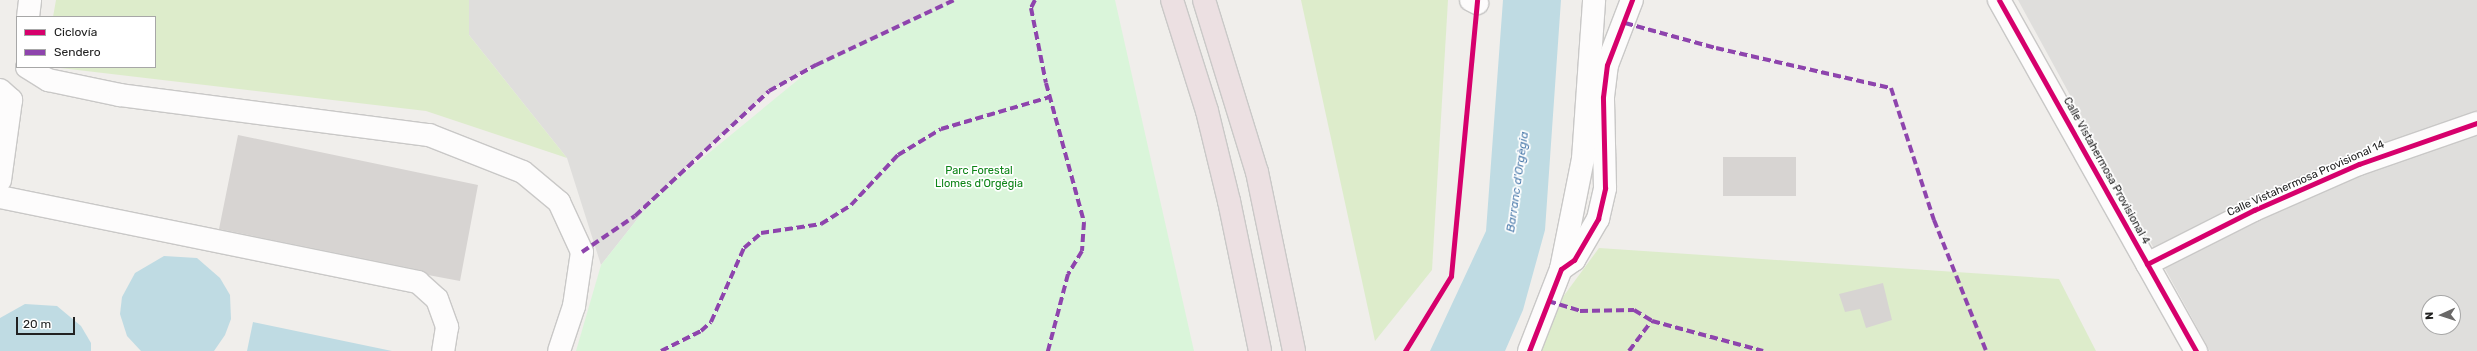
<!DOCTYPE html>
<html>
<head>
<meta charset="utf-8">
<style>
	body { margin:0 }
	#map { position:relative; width:2477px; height:351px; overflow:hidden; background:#f0eeeb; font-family:Rubik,sans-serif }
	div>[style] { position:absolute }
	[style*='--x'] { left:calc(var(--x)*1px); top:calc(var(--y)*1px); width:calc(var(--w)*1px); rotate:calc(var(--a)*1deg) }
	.residential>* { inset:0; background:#dfdedc }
	.grass>* { inset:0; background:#ddeccb }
	.park>* { inset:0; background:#daf5da }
	.water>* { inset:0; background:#bfdbe3 }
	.building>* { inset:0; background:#d7d4d2; transform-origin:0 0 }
	.roads { filter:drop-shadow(1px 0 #c9c8c7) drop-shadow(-1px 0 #c9c8c7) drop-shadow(0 1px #c9c8c7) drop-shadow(0 -1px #c9c8c7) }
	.minor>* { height:22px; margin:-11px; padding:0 11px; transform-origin:11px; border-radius:11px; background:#fdfcfc }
	.highway>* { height:22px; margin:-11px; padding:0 11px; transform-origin:11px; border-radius:11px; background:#ece0e2 }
	.quiet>* { height:4px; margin-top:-2px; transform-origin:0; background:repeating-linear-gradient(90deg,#8e44ad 0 8px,transparent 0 12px) }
	.cycleway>* { height:5px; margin:-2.5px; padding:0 2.5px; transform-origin:2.5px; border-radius:2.5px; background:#d6006c }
	span { translate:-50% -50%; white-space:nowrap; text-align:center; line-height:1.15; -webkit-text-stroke:3.5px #fff; paint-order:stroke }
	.street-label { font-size:11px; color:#222 }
	.park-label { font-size:11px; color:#0c8416 }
	.water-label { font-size:12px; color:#4a7aab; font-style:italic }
	.legend { position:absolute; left:16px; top:16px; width:140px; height:52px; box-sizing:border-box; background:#fff; border:1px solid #a7a7a7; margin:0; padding:5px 7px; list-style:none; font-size:12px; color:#222 }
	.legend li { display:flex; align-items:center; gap:8px; height:20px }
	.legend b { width:20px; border:1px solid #a7a7a7 }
	.north { position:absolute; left:2421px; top:295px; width:40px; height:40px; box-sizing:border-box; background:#fff; border:1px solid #a7a7a7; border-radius:50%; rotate:267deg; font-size:11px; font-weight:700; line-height:16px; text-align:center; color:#222 }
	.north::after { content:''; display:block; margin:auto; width:14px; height:18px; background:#6a6968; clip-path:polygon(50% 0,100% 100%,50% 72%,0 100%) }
	.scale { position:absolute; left:16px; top:317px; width:59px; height:18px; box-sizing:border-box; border:2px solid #222; border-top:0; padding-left:5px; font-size:12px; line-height:14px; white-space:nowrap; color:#222; -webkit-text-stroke:3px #fff; paint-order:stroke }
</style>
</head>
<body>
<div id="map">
	<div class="residential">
		<div style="clip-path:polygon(469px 0,954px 0,816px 65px,769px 91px,654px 198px,601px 265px,567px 158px,469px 35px)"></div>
		<div style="clip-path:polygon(evenodd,2018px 0,2477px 0,2477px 351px,2210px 351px,2018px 0,2429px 303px,2453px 303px,2453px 327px,2429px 327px,2429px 303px)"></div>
	</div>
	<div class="grass">
		<div style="clip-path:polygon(56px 0,469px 0,469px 35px,567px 158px,426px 111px,52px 67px,155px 67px,155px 17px,53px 17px)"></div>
		<div style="clip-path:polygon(1301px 0,1448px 0,1432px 270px,1375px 341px)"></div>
		<div style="clip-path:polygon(1599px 248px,2059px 279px,2096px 351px,1523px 351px)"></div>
	</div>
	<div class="park">
		<div style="clip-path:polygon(954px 0,1115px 0,1194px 351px,576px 351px,601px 265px,654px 198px,816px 65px)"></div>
	</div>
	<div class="water">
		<div style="clip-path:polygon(1503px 0,1561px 0,1545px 230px,1523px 310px,1505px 351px,1430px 351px,1486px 231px)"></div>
		<div style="clip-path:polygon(164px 256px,197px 258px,220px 278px,230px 295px,231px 319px,225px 335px,214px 351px,141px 351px,127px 336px,120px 314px,122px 297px,135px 273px)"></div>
		<div style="clip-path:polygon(25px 304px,57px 306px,81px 326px,91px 343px,91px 351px,0 351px,0 318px)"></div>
		<div style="clip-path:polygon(253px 322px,392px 351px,247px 351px)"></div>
	</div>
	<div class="building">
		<div style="clip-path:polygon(238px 135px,478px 185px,460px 281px,428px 275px,420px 270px,219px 229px)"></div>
		<div style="left:1723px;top:157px;width:73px;height:39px"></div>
		<div style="clip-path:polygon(1883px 283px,1892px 320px,1866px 328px,1860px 309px,1845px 312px,1839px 294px)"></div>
	</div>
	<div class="roads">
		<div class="minor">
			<div style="--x:1471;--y:0;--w:7;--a:27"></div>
			<div style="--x:1999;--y:0;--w:403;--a:60.7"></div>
			<div style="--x:28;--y:17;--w:17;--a:-83"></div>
			<div style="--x:27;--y:67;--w:25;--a:32"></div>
			<div style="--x:48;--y:80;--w:74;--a:11.8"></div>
			<div style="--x:120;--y:95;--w:312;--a:7.4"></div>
			<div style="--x:429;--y:135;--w:101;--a:21.5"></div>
			<div style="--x:523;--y:172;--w:47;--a:39.8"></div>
			<div style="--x:559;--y:202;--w:55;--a:65.3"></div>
			<div style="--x:582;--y:252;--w:55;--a:98.4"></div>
			<div style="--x:574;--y:306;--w:47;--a:108.4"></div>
			<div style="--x:0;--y:90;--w:15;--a:42"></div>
			<div style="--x:11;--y:100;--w:81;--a:97.8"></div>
			<div style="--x:0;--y:197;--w:427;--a:11.5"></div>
			<div style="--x:418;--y:282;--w:25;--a:42"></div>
			<div style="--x:437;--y:299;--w:30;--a:70"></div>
			<div style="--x:447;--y:327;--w:24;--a:99"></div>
			<div style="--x:2147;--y:264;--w:120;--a:-26.8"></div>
			<div style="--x:2254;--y:210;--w:115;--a:-23.7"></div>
			<div style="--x:2359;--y:164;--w:125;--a:-19.2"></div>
			<div style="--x:1561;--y:269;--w:16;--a:-35"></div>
			<div style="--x:1574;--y:260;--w:48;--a:-59.7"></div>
			<div style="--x:1598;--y:219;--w:32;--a:-77"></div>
			<div style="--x:1605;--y:188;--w:91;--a:-91.3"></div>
			<div style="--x:1603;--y:97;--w:32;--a:-83"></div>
			<div style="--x:1607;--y:65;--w:70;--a:-69"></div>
			<div style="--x:1529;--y:351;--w:88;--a:-68.7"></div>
			<div style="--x:1561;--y:269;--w:112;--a:-78.7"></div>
			<div style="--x:1583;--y:159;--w:159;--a:-86"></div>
		</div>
		<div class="highway">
			<div style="--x:1172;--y:0;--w:116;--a:72.5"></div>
			<div style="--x:1207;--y:111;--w:93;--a:76.3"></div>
			<div style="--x:1229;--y:201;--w:153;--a:78.3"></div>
			<div style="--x:1204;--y:0;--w:180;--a:72.9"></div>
			<div style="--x:1257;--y:172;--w:183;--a:78.3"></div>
		</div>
	</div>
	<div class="quiet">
		<div style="--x:1035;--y:0;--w:9;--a:117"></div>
		<div style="--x:1031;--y:8;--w:76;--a:78.7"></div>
		<div style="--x:1046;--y:83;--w:144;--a:74.7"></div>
		<div style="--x:1084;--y:222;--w:29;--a:94"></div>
		<div style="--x:1082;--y:251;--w:27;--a:121"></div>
		<div style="--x:1068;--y:274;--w:80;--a:104.6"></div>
		<div style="--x:1625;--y:23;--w:94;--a:15.4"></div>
		<div style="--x:1716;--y:48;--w:180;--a:12.9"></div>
		<div style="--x:1891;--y:88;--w:139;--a:72"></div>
		<div style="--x:1934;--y:220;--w:141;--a:68.3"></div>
		<div style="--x:582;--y:252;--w:64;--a:-34.2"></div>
		<div style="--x:635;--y:216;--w:183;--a:-43"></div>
		<div style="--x:769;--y:91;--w:54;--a:-29"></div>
		<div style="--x:816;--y:65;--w:153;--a:-25.2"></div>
		<div style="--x:1548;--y:301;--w:34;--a:17"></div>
		<div style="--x:1580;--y:311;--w:54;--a:-1.1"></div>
		<div style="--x:1634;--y:310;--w:21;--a:31"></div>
		<div style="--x:661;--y:351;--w:45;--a:-26.6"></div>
		<div style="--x:701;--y:331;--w:13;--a:-42"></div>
		<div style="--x:711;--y:322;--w:81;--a:-66"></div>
		<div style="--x:744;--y:248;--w:23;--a:-41"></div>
		<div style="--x:761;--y:233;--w:61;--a:-8.5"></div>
		<div style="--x:821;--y:224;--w:36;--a:-32"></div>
		<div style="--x:851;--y:205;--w:69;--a:-46.8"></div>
		<div style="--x:898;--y:155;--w:50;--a:-31.2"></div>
		<div style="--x:941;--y:129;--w:114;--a:-16.4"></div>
		<div style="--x:1629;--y:351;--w:38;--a:-53"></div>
		<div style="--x:1652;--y:321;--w:115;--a:15.1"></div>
	</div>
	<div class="cycleway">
		<div style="--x:1999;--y:0;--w:403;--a:60.7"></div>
		<div style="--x:2147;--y:264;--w:120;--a:-26.8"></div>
		<div style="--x:2254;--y:210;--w:115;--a:-23.7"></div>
		<div style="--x:2359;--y:164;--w:125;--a:-19.2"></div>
		<div style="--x:1405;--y:351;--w:88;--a:-58.5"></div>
		<div style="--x:1451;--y:276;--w:277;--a:-84.6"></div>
		<div style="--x:1529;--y:351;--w:88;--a:-68.7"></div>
		<div style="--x:1561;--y:269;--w:16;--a:-35"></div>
		<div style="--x:1574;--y:260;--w:48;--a:-59.7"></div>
		<div style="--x:1598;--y:219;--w:32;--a:-77"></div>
		<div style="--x:1605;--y:188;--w:91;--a:-91.3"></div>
		<div style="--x:1603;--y:97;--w:32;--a:-83"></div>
		<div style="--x:1607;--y:65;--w:70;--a:-69"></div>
	</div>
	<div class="street-label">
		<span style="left:2106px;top:171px;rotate:61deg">Calle Vistahermosa Provisional 4</span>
		<span style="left:2306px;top:179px;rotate:-24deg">Calle Vistahermosa Provisional 14</span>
	</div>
	<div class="park-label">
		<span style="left:979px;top:178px">Parc Forestal<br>Llomes d'Orgègia</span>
	</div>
	<div class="water-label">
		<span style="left:1518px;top:182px;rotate:-82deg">Barranc d'Orgègia</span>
	</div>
	<ul class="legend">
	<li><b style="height:5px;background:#d6006c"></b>Ciclovía</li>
	<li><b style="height:5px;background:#8e44ad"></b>Sendero</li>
	</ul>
	<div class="north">N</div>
	<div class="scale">20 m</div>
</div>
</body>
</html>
